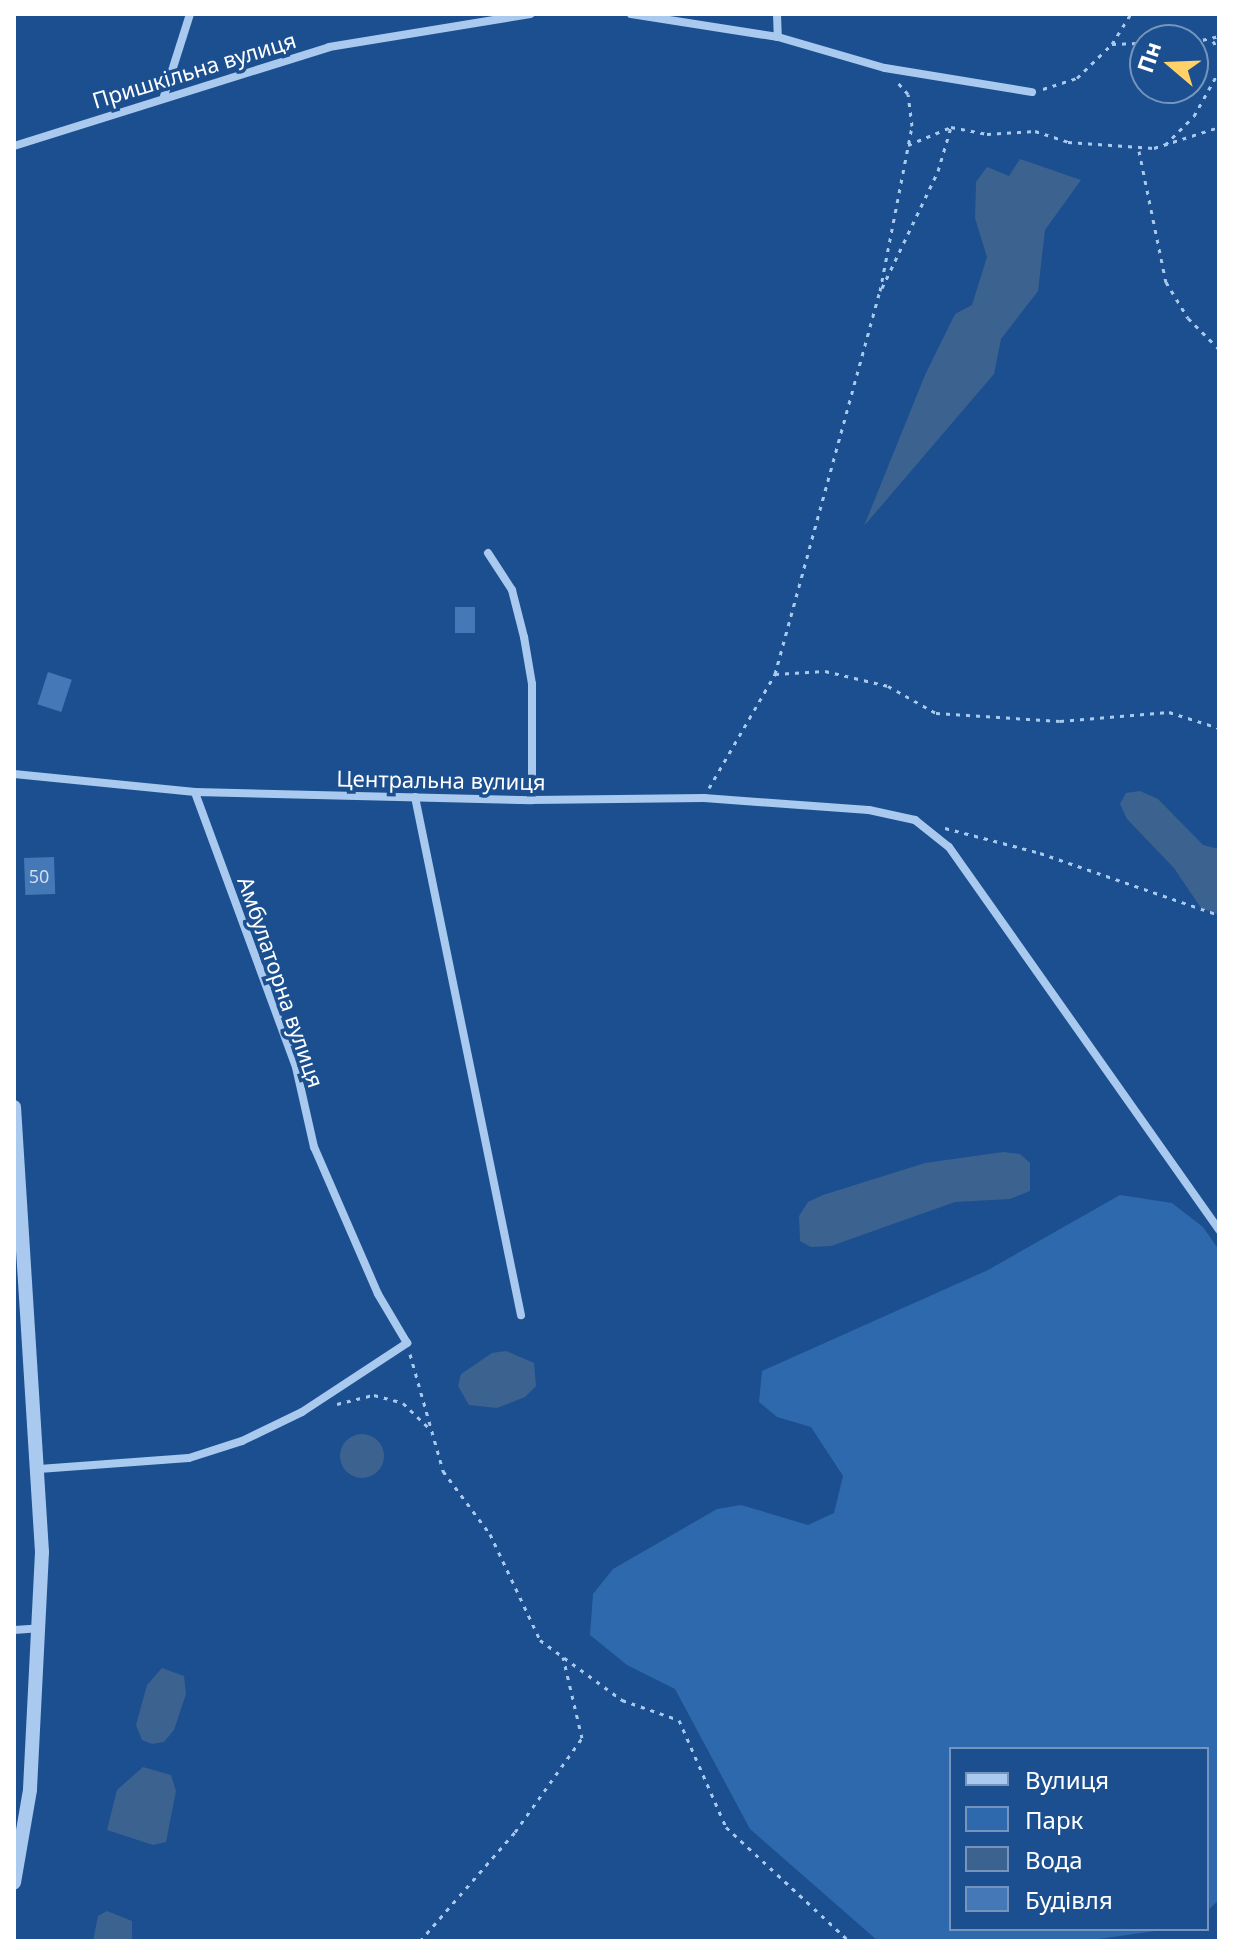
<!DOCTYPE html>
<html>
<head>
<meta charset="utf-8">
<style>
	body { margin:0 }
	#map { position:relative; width:1233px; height:1955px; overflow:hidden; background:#1b4f8f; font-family:"Noto Sans",sans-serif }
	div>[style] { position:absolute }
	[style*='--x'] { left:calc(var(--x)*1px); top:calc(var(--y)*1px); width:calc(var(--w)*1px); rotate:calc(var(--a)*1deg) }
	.green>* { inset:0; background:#2e69ad }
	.water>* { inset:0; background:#3c6290 }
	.round { border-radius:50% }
	.building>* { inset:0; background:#4478b7; transform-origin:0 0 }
	.path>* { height:3px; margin-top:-1.5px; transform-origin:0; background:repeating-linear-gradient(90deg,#a9c9ee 0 4px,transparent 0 10px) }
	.minor>* { height:8px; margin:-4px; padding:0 4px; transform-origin:4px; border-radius:4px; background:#a9c9ee }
	.tertiary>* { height:14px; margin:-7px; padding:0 7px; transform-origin:7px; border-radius:7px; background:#a9c9ee }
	span { translate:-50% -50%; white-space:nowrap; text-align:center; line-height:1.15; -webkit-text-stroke:7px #1b4f8f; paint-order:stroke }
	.number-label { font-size:18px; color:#d0dded }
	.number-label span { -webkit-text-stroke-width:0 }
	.street-label { font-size:22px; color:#fff }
	.frame { position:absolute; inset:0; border:16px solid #fff; pointer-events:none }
	.legend { position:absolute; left:949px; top:1747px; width:260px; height:184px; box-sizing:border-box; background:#1b4f8f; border:2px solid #7695bc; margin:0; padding:10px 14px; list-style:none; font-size:24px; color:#fff }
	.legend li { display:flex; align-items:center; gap:16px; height:40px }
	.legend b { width:40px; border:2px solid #7695bc }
	.north { position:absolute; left:1129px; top:24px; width:80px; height:80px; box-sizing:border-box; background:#1b4f8f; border:2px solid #7695bc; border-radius:50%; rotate:289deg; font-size:22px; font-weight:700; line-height:32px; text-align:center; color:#fff }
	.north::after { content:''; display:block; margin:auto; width:28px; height:36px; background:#ffd166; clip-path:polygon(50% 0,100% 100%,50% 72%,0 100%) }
</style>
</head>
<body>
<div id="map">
	<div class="green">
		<div style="clip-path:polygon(1120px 1195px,1172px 1203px,1203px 1227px,1219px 1250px,1219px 1900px,1207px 1911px,1207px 1749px,951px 1749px,951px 1929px,1169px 1929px,1085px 1941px,878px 1941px,750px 1829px,675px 1689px,627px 1665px,590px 1635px,593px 1594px,613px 1569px,717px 1509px,741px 1505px,808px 1525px,834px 1513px,843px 1476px,811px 1427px,777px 1417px,759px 1402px,762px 1371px,988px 1270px)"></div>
	</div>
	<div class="water">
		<div style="clip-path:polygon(1020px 159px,1081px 180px,1045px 230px,1038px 291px,1001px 339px,994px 374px,864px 526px,925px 375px,955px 314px,972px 305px,987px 257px,975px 218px,976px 182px,987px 167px,1009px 176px)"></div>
		<div style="clip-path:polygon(1140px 791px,1158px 799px,1203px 845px,1219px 849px,1219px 915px,1201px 908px,1174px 868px,1127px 819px,1120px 804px,1126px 793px)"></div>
		<div style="clip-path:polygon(1003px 1152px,1020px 1154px,1030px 1163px,1030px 1191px,1010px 1199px,955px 1202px,831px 1246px,811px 1247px,800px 1241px,799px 1216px,808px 1202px,823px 1195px,925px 1163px)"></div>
		<div style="clip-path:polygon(506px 1351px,534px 1363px,536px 1386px,525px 1397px,497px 1408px,469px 1405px,458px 1386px,461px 1374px,492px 1353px)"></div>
		<div class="round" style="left:340px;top:1434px;width:44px;height:44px"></div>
		<div style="clip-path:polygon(162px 1668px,184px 1676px,186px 1694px,174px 1730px,164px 1742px,152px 1744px,142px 1740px,136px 1725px,147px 1685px)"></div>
		<div style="clip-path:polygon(143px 1767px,171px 1775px,176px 1791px,166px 1842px,153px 1845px,107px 1830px,117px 1790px)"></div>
		<div style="clip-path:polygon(107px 1911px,132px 1921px,132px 1941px,93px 1941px,98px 1916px)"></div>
	</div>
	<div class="building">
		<div style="left:455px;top:607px;width:20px;height:26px"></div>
		<div style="left:48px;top:672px;width:25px;height:34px;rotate:18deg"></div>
		<div style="left:54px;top:857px;width:37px;height:30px;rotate:88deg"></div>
	</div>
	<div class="path">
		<div style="--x:1213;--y:41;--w:12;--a:59"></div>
		<div style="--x:1193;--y:42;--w:27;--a:-13"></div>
		<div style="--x:1112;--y:44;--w:36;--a:-58"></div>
		<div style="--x:1043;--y:89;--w:36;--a:-18"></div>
		<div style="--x:1077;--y:78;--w:49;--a:-44.2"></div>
		<div style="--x:1112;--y:44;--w:33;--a:-2"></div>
		<div style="--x:908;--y:145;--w:47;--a:-22.7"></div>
		<div style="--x:951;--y:127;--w:37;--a:11"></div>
		<div style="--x:987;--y:134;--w:48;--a:-3.6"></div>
		<div style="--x:1035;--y:131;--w:35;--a:18"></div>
		<div style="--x:1068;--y:142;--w:86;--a:4"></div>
		<div style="--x:1154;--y:148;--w:68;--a:-17.9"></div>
		<div style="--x:1165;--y:145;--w:41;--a:-45"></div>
		<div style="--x:1194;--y:116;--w:51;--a:-60.9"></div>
		<div style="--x:1139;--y:151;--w:134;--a:78.4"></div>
		<div style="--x:1166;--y:282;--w:42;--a:58.6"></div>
		<div style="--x:1188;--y:318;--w:44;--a:45"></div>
		<div style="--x:882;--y:288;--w:130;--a:-64.4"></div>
		<div style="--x:938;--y:171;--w:46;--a:-73.5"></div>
		<div style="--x:775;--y:674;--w:50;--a:-3.4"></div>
		<div style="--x:825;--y:671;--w:65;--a:13.4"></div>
		<div style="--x:888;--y:686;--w:55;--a:29.4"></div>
		<div style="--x:936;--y:713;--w:124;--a:3.7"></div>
		<div style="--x:1060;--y:721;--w:109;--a:-4.7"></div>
		<div style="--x:1169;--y:712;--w:52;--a:17.7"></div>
		<div style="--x:709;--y:788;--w:132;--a:-59.9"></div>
		<div style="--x:775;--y:674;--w:397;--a:-74.7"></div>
		<div style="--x:880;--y:291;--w:168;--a:-79"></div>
		<div style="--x:912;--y:126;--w:32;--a:-97"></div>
		<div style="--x:908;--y:94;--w:15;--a:-132"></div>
		<div style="--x:945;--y:828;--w:98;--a:14.7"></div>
		<div style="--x:1040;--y:853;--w:189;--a:19.1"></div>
		<div style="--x:410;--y:1354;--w:122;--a:74.2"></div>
		<div style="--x:443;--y:1471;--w:79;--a:53.3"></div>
		<div style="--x:490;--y:1534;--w:117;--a:64.7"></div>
		<div style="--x:540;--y:1640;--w:102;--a:36.2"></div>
		<div style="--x:622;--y:1700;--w:60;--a:19.3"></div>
		<div style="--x:679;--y:1720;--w:117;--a:66.3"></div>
		<div style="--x:726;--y:1827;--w:168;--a:42.8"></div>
		<div style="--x:337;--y:1404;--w:38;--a:-14"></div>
		<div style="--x:374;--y:1395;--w:30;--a:15"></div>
		<div style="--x:403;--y:1403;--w:36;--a:44"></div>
		<div style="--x:420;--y:1941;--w:145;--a:-48.9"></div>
		<div style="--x:515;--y:1832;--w:115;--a:-54.5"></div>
		<div style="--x:582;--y:1738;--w:83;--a:-103.2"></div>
	</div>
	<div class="minor">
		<div style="--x:631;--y:14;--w:149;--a:8.9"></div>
		<div style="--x:778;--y:37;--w:111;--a:16.2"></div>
		<div style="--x:885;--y:68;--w:149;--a:9.3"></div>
		<div style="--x:777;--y:14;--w:23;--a:88"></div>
		<div style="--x:164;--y:96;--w:86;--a:-72.4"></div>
		<div style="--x:14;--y:146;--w:330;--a:-17.4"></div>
		<div style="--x:329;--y:47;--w:204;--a:-9.3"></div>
		<div style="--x:488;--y:553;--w:44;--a:57"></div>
		<div style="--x:512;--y:590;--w:49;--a:75.7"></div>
		<div style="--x:524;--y:637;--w:48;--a:80.3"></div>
		<div style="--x:532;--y:684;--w:116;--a:90"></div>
		<div style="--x:14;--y:774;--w:182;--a:5.7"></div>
		<div style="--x:195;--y:792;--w:337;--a:1.4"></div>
		<div style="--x:532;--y:800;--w:172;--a:-0.7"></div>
		<div style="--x:704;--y:798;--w:165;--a:4.2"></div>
		<div style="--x:869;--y:810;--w:47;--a:12.3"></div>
		<div style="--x:915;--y:820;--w:43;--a:38.5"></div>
		<div style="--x:949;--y:847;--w:469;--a:54.8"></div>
		<div style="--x:415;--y:797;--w:529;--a:78.44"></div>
		<div style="--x:39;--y:1469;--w:150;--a:-4.2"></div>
		<div style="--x:189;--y:1458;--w:56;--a:-17.8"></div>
		<div style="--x:242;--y:1441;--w:67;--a:-25.8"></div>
		<div style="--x:302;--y:1412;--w:126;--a:-33.3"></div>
		<div style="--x:407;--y:1343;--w:57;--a:-120.6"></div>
		<div style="--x:378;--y:1294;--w:160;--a:-113.5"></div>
		<div style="--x:314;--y:1147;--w:82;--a:-102.7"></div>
		<div style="--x:296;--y:1067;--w:293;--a:-110.2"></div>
		<div style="--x:14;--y:1630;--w:27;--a:-4"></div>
	</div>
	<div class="tertiary">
		<div style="--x:14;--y:1107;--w:446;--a:86.4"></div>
		<div style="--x:42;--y:1552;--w:238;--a:92.9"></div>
		<div style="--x:30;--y:1790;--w:94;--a:99.8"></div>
	</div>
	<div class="number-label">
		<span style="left:39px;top:876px">50</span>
	</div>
	<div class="street-label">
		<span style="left:194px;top:70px;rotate:-17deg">Пришкільна вулиця</span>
		<span style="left:441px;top:780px;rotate:1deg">Центральна вулиця</span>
		<span style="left:281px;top:982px;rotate:71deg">Амбулаторна вулиця</span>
	</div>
	<div class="frame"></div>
	<ul class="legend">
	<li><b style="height:10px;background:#a9c9ee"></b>Вулиця</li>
	<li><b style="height:22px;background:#2e69ad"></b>Парк</li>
	<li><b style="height:22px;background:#3c6290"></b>Вода</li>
	<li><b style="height:22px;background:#4478b7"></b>Будівля</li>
	</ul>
	<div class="north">Пн</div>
</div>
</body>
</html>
